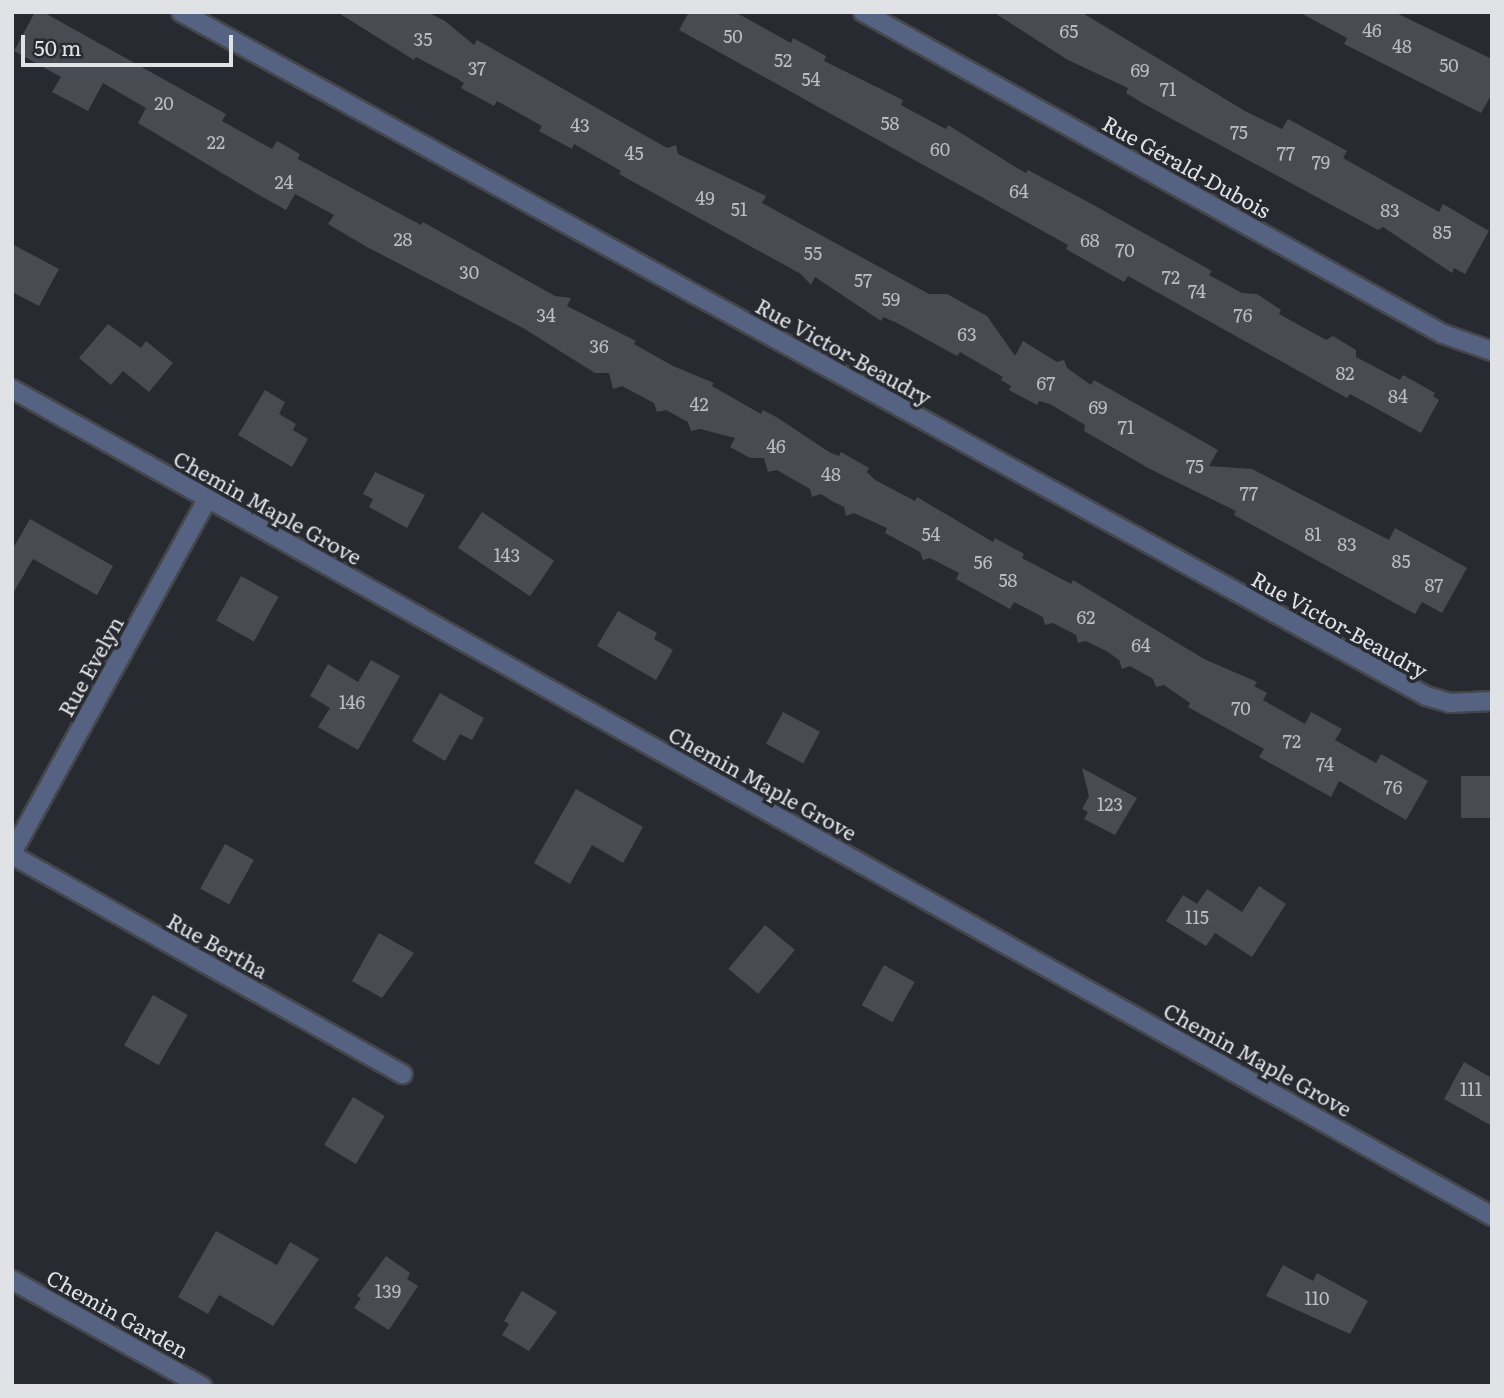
<!DOCTYPE html>
<html>
<head>
<meta charset="utf-8">
<style>
	body { margin:0 }
	#map { position:relative; width:1504px; height:1398px; overflow:hidden; background:#272a30; font-family:Literata,serif }
	div>[style] { position:absolute }
	[style*='--x'] { left:calc(var(--x)*1px); top:calc(var(--y)*1px); width:calc(var(--w)*1px); rotate:calc(var(--a)*1deg) }
	.building>* { inset:0; background:#484c52; transform-origin:0 0 }
	.roads { filter:drop-shadow(2px 0 #45474d) drop-shadow(-2px 0 #45474d) drop-shadow(0 2px #45474d) drop-shadow(0 -2px #45474d) }
	.street>* { height:18px; margin:-9px; padding:0 9px; transform-origin:9px; border-radius:9px; background:#556282 }
	span { translate:-50% -50%; white-space:nowrap; text-align:center; line-height:1.15; -webkit-text-stroke:7px #272a30; paint-order:stroke }
	.number-label { font-size:18px; color:#babcc1 }
	.number-label span { -webkit-text-stroke-width:0 }
	.street-label { font-size:21px; color:#e0e2e6 }
	.frame { position:absolute; inset:0; border:14px solid #e0e2e6; pointer-events:none }
	.scale { position:absolute; left:21px; top:35px; width:212px; height:32px; box-sizing:border-box; border:4px solid #e0e2e6; border-top:0; padding-left:9px; font-size:21px; line-height:24px; white-space:nowrap; color:#e0e2e6; -webkit-text-stroke:5px #272a30; paint-order:stroke }
</style>
</head>
<body>
<div id="map">
	<div class="building">
		<div style="clip-path:polygon(35px 12px,43px 12px,226px 114px,222px 121px,272px 149px,277px 141px,300px 154px,298px 159px,359px 192px,421px 225px,423px 222px,555px 296px,571px 298px,567px 306px,636px 341px,634px 344px,673px 366px,714px 383px,712px 386px,761px 414px,763px 410px,778px 418px,829px 452px,839px 456px,841px 452px,869px 468px,867px 472px,875px 480px,915px 501px,917px 497px,993px 542px,995px 538px,1024px 554px,1022px 558px,1071px 584px,1073px 580px,1204px 659px,1257px 682px,1254px 686px,1267px 693px,1263px 700px,1305px 724px,1311px 712px,1342px 729px,1335px 740px,1376px 763px,1381px 754px,1428px 781px,1406px 820px,1339px 781px,1331px 797px,1259px 757px,1264px 749px,1188px 707px,1190px 703px,1164px 685px,1156px 687px,1153px 679px,1130px 666px,1122px 669px,1119px 660px,1108px 652px,1086px 641px,1078px 643px,1076px 635px,1053px 623px,1045px 625px,1043px 617px,1014px 602px,1010px 609px,956px 579px,959px 573px,930px 558px,923px 560px,920px 552px,885px 533px,887px 528px,854px 513px,846px 516px,844px 507px,832px 501px,821px 494px,812px 497px,810px 489px,777px 470px,768px 472px,764px 458px,750px 458px,730px 447px,735px 438px,700px 429px,691px 431px,688px 422px,666px 410px,657px 412px,654px 403px,622px 386px,613px 389px,609px 373px,595px 373px,523px 328px,367px 247px,328px 224px,334px 215px,295px 194px,286px 210px,259px 195px,138px 123px,146px 108px,103px 83px,88px 111px,52px 92px,61px 77px,14px 51px)"></div>
		<div style="clip-path:polygon(337px 12px,427px 12px,445px 21px,474px 45px,477px 40px,667px 148px,676px 145px,678px 154px,766px 196px,762px 203px,929px 294px,947px 294px,987px 316px,1015px 356px,1023px 341px,1057px 362px,1064px 360px,1067px 368px,1091px 385px,1094px 380px,1218px 450px,1209px 466px,1252px 469px,1389px 540px,1395px 528px,1467px 568px,1442px 613px,1422px 602px,1415px 614px,1234px 515px,1236px 511px,1150px 469px,1084px 431px,1085px 425px,1050px 404px,1039px 401px,1037px 405px,1009px 390px,1011px 386px,1001px 380px,1003px 377px,960px 352px,957px 356px,897px 323px,883px 317px,881px 321px,815px 277px,811px 285px,801px 274px,619px 174px,621px 171px,574px 144px,572px 149px,539px 131px,542px 126px,497px 101px,494px 106px,461px 88px,464px 83px,456px 78px,416px 57px,414px 60px)"></div>
		<div style="clip-path:polygon(689px 12px,735px 12px,791px 43px,793px 38px,826px 56px,824px 61px,903px 100px,901px 105px,923px 117px,946px 129px,948px 125px,1017px 168px,1026px 173px,1028px 170px,1088px 202px,1212px 271px,1209px 275px,1242px 293px,1257px 294px,1281px 310px,1279px 314px,1326px 340px,1333px 336px,1356px 350px,1356px 357px,1394px 377px,1400px 380px,1403px 375px,1435px 393px,1433px 396px,1439px 400px,1421px 433px,1350px 394px,1347px 398px,1128px 276px,1124px 282px,1066px 249px,1068px 245px,679px 30px)"></div>
		<div style="clip-path:polygon(993px 12px,1081px 12px,1245px 111px,1282px 129px,1288px 119px,1347px 151px,1343px 158px,1439px 212px,1443px 204px,1489px 231px,1465px 274px,1454px 268px,1452px 273px,1383px 227px,1378px 230px,1144px 104px,1126px 93px,1128px 88px,1068px 60px)"></div>
		<div style="clip-path:polygon(1299px 12px,1394px 12px,1492px 59px,1492px 94px,1481px 113px,1344px 44px,1347px 38px)"></div>
		<div style="clip-path:polygon(12px 244px,59px 269px,39px 306px,12px 292px)"></div>
		<div style="clip-path:polygon(108px 324px,141px 348px,146px 341px,173px 363px,149px 392px,123px 371px,111px 385px,79px 358px)"></div>
		<div style="clip-path:polygon(265px 390px,285px 402px,279px 414px,296px 424px,293px 430px,308px 439px,292px 467px,238px 435px)"></div>
		<div style="clip-path:polygon(375px 472px,425px 495px,407px 528px,369px 507px,373px 499px,363px 494px)"></div>
		<div style="left:482px;top:512px;width:87px;height:43px;rotate:34deg"></div>
		<div style="clip-path:polygon(30px 519px,113px 566px,97px 595px,33px 559px,12px 595px,12px 550px)"></div>
		<div style="left:241px;top:576px;width:43px;height:51px;rotate:29deg"></div>
		<div style="clip-path:polygon(618px 611px,657px 633px,654px 639px,673px 650px,656px 680px,597px 646px)"></div>
		<div style="clip-path:polygon(371px 660px,400px 676px,358px 750px,318px 727px,330px 708px,310px 696px,328px 664px,358px 682px)"></div>
		<div style="clip-path:polygon(440px 693px,484px 718px,472px 740px,460px 734px,445px 761px,412px 741px)"></div>
		<div style="left:783px;top:712px;width:42px;height:36px;rotate:28deg"></div>
		<div style="clip-path:polygon(1082px 768px,1137px 798px,1115px 835px,1084px 819px,1088px 812px,1082px 809px,1089px 796px)"></div>
		<div style="left:1492px;top:776px;width:42px;height:31px;rotate:90deg"></div>
		<div style="clip-path:polygon(576px 789px,643px 827px,623px 863px,592px 845px,570px 884px,534px 863px)"></div>
		<div style="left:225px;top:844px;width:33px;height:51px;rotate:29deg"></div>
		<div style="clip-path:polygon(1259px 886px,1286px 904px,1252px 957px,1215px 933px,1206px 946px,1166px 921px,1183px 895px,1197px 904px,1207px 889px,1242px 912px)"></div>
		<div style="left:765px;top:925px;width:39px;height:57px;rotate:40deg"></div>
		<div style="clip-path:polygon(379px 933px,414px 953px,382px 998px,352px 981px)"></div>
		<div style="left:884px;top:965px;width:35px;height:46px;rotate:29deg"></div>
		<div style="left:153px;top:995px;width:40px;height:58px;rotate:30deg"></div>
		<div style="clip-path:polygon(1464px 1062px,1492px 1078px,1492px 1126px,1444px 1099px)"></div>
		<div style="left:353px;top:1097px;width:37px;height:56px;rotate:31deg"></div>
		<div style="clip-path:polygon(216px 1231px,277px 1265px,290px 1242px,319px 1259px,273px 1326px,219px 1295px,208px 1314px,178px 1297px)"></div>
		<div style="clip-path:polygon(386px 1256px,410px 1273px,407px 1279px,418px 1286px,389px 1330px,354px 1308px,361px 1298px,357px 1296px)"></div>
		<div style="clip-path:polygon(1283px 1265px,1313px 1281px,1317px 1273px,1368px 1301px,1350px 1334px,1266px 1296px)"></div>
		<div style="clip-path:polygon(522px 1291px,557px 1312px,529px 1351px,502px 1335px,509px 1324px,504px 1321px)"></div>
	</div>
	<div class="roads">
		<div class="street">
			<div style="--x:181;--y:12;--w:1421;--a:28.78"></div>
			<div style="--x:1426;--y:696;--w:25;--a:16"></div>
			<div style="--x:1450;--y:703;--w:42;--a:-2.7"></div>
			<div style="--x:863;--y:12;--w:663;--a:29.04"></div>
			<div style="--x:1443;--y:334;--w:52;--a:19.1"></div>
			<div style="--x:12;--y:389;--w:1695;--a:29.2"></div>
			<div style="--x:12;--y:853;--w:403;--a:-61.1"></div>
			<div style="--x:12;--y:855;--w:448;--a:29.3"></div>
			<div style="--x:12;--y:1280;--w:218;--a:29.2"></div>
		</div>
	</div>
	<div class="number-label">
		<span style="left:1372px;top:30px">46</span>
		<span style="left:1069px;top:31px">65</span>
		<span style="left:733px;top:36px">50</span>
		<span style="left:423px;top:39px">35</span>
		<span style="left:1402px;top:46px">48</span>
		<span style="left:783px;top:60px">52</span>
		<span style="left:1449px;top:65px">50</span>
		<span style="left:477px;top:68px">37</span>
		<span style="left:1140px;top:70px">69</span>
		<span style="left:811px;top:79px">54</span>
		<span style="left:1168px;top:89px">71</span>
		<span style="left:164px;top:103px">20</span>
		<span style="left:890px;top:123px">58</span>
		<span style="left:580px;top:125px">43</span>
		<span style="left:1239px;top:132px">75</span>
		<span style="left:216px;top:142px">22</span>
		<span style="left:940px;top:149px">60</span>
		<span style="left:634px;top:153px">45</span>
		<span style="left:1286px;top:153px">77</span>
		<span style="left:1321px;top:162px">79</span>
		<span style="left:284px;top:182px">24</span>
		<span style="left:1019px;top:191px">64</span>
		<span style="left:705px;top:198px">49</span>
		<span style="left:739px;top:209px">51</span>
		<span style="left:1390px;top:210px">83</span>
		<span style="left:1442px;top:232px">85</span>
		<span style="left:403px;top:239px">28</span>
		<span style="left:1090px;top:240px">68</span>
		<span style="left:1125px;top:250px">70</span>
		<span style="left:813px;top:253px">55</span>
		<span style="left:469px;top:272px">30</span>
		<span style="left:1171px;top:277px">72</span>
		<span style="left:863px;top:280px">57</span>
		<span style="left:1197px;top:291px">74</span>
		<span style="left:891px;top:299px">59</span>
		<span style="left:546px;top:315px">34</span>
		<span style="left:1243px;top:315px">76</span>
		<span style="left:967px;top:334px">63</span>
		<span style="left:599px;top:346px">36</span>
		<span style="left:1345px;top:373px">82</span>
		<span style="left:1046px;top:383px">67</span>
		<span style="left:1398px;top:396px">84</span>
		<span style="left:699px;top:404px">42</span>
		<span style="left:1098px;top:407px">69</span>
		<span style="left:1126px;top:427px">71</span>
		<span style="left:776px;top:446px">46</span>
		<span style="left:1195px;top:466px">75</span>
		<span style="left:831px;top:474px">48</span>
		<span style="left:1249px;top:493px">77</span>
		<span style="left:931px;top:534px">54</span>
		<span style="left:1313px;top:534px">81</span>
		<span style="left:1347px;top:544px">83</span>
		<span style="left:507px;top:555px">143</span>
		<span style="left:1401px;top:561px">85</span>
		<span style="left:983px;top:562px">56</span>
		<span style="left:1008px;top:580px">58</span>
		<span style="left:1434px;top:585px">87</span>
		<span style="left:1086px;top:617px">62</span>
		<span style="left:1141px;top:645px">64</span>
		<span style="left:352px;top:702px">146</span>
		<span style="left:1241px;top:708px">70</span>
		<span style="left:1292px;top:741px">72</span>
		<span style="left:1325px;top:764px">74</span>
		<span style="left:1393px;top:787px">76</span>
		<span style="left:1110px;top:804px">123</span>
		<span style="left:1197px;top:917px">115</span>
		<span style="left:1471px;top:1089px">111</span>
		<span style="left:388px;top:1291px">139</span>
		<span style="left:1317px;top:1298px">110</span>
	</div>
	<div class="street-label">
		<span style="left:1187px;top:166px;rotate:29deg">Rue Gérald-Dubois</span>
		<span style="left:844px;top:351px;rotate:29deg">Rue Victor-Beaudry</span>
		<span style="left:268px;top:507px;rotate:29deg">Chemin Maple Grove</span>
		<span style="left:1340px;top:624px;rotate:29deg">Rue Victor-Beaudry</span>
		<span style="left:90px;top:666px;rotate:-61deg">Rue Evelyn</span>
		<span style="left:763px;top:783px;rotate:29deg">Chemin Maple Grove</span>
		<span style="left:218px;top:945px;rotate:29deg">Rue Bertha</span>
		<span style="left:1258px;top:1059px;rotate:29deg">Chemin Maple Grove</span>
		<span style="left:118px;top:1313px;rotate:29deg">Chemin Garden</span>
	</div>
	<div class="frame"></div>
	<div class="scale">50 m</div>
</div>
</body>
</html>
